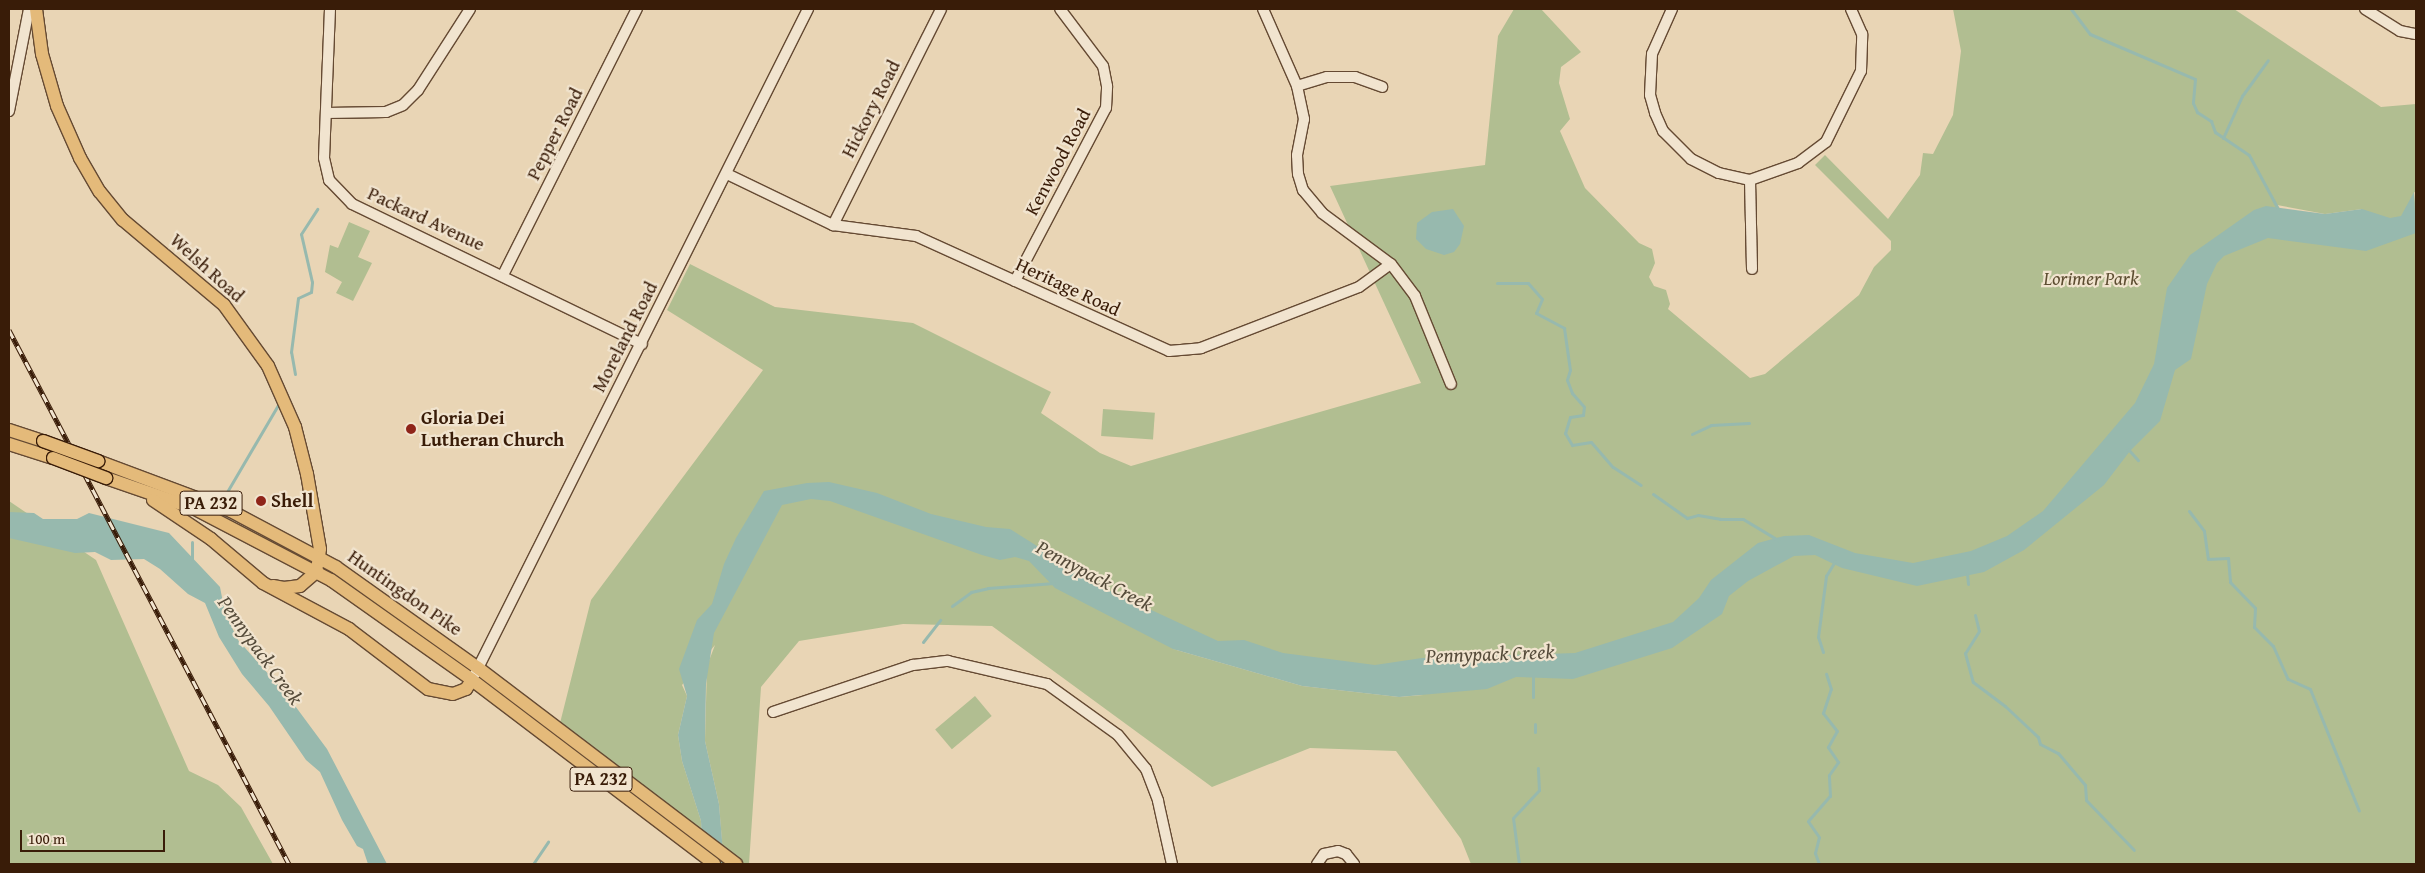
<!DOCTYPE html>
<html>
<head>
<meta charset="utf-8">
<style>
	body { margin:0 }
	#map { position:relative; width:2425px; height:873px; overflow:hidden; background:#e9d5b5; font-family:"Gentium Book Plus",serif }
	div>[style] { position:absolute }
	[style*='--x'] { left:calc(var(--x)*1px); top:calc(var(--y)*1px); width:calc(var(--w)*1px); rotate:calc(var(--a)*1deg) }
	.green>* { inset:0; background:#b1be91; transform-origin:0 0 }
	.water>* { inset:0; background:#97b9ae }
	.stream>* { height:3px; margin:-1.5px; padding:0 1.5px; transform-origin:1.5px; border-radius:1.5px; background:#97b9ae }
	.roads { filter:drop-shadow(1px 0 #654a33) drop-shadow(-1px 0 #654a33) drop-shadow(0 1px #654a33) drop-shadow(0 -1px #654a33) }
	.minor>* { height:10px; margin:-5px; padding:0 5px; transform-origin:5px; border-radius:5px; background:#f1e4cf }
	.major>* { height:12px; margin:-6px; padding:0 6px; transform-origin:6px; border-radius:6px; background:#e4ba7a }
	.rail>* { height:5px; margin-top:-2.5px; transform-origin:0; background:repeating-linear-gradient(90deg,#f1e4cf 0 9px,#391c08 0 18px); box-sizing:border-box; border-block:1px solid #391c08 }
	.bridges { filter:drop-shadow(1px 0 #391c08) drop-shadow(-1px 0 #391c08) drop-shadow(0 1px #391c08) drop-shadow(0 -1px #391c08) }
	.major-bridge>* { height:12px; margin:-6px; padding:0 6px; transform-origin:6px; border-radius:6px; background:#e4ba7a }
	.dots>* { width:14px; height:14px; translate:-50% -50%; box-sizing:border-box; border:2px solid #f1e4cf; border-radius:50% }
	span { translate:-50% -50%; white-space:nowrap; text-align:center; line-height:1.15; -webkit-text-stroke:4.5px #f1e4cf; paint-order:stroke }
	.shield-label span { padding:1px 4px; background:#f1e4cf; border:1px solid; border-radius:4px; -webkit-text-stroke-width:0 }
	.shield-label { font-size:18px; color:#391c08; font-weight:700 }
	.street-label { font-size:19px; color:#391c08 }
	.park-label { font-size:19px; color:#5d4d31; font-style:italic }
	.poi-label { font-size:19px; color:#391c08; font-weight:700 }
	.left { translate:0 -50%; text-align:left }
	.water-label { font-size:20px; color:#554b3a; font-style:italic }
	.frame { position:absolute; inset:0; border:10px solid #391c08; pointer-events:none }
	.scale { position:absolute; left:20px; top:830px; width:145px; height:22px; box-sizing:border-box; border:2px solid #391c08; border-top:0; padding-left:6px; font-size:15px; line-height:18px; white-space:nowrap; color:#391c08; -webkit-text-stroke:4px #f1e4cf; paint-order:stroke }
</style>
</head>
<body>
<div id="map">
	<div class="green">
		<div style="clip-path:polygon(evenodd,1514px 9px,1541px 9px,1581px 52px,1561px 67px,1559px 83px,1570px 119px,1560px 131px,1585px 188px,1639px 243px,1652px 249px,1655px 263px,1649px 277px,1654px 286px,1666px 290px,1670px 304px,1668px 309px,1750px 378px,1765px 374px,1859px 295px,1874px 267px,1891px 250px,1891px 241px,1815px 165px,1825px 155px,1888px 219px,1920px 175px,1923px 153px,1933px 154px,1953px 115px,1961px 51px,1953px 9px,2234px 9px,2381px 107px,2416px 104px,2416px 193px,2414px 192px,2416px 214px,2416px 864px,1471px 864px,1461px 839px,1396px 751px,1310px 748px,1212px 787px,992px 626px,903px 624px,799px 641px,761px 687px,749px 864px,736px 864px,723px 854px,719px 804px,705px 741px,707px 666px,715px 645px,682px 685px,687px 696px,678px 735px,682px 761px,701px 821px,702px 839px,558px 731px,591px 600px,763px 370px,667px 310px,690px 264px,775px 307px,913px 323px,1051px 392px,1041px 413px,1100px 453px,1131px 466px,1421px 383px,1330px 186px,1485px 165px,1498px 36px,1514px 9px,2277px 205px,2325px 214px,2362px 209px,2313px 244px,2277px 205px,1514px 9px,1173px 649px,1423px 695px,1399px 697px,1302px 686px,1173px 649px)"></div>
		<div style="clip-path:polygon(349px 222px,370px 231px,358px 257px,372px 263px,353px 301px,336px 293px,342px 282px,325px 272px,330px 245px,338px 248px)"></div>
		<div style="left:1103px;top:409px;width:52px;height:27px;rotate:4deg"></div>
		<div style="clip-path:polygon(9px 501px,96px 560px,189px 771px,218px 785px,241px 807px,273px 864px,9px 864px)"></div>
		<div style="left:975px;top:696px;width:26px;height:52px;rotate:50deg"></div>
	</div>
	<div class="water">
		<div style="clip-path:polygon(2414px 192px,2416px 233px,2366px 251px,2268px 238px,2224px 256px,2217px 263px,2207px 284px,2191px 359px,2175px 370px,2160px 421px,2130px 451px,2104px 485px,2024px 550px,1984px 572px,1917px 586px,1842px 568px,1815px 555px,1794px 556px,1748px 581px,1729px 596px,1722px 614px,1672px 648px,1573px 679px,1516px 677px,1487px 689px,1399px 697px,1302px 686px,1173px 649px,1055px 588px,1029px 561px,1015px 557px,1000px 560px,982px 555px,830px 501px,811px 499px,782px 505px,714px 633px,706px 684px,705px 741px,719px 804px,724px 864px,703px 864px,701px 821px,682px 761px,678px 735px,687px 696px,679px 669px,697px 620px,712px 604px,724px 564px,736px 538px,764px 491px,807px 483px,829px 482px,877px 493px,931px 514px,986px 527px,1010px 529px,1102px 587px,1218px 641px,1244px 640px,1283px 653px,1375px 665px,1422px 658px,1575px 653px,1673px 622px,1699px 598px,1711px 580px,1758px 543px,1784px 536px,1809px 535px,1855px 553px,1913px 563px,1971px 551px,2007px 536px,2043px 511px,2135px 403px,2154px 364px,2167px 288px,2190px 255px,2254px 210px,2266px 206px,2325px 214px,2362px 209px,2390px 218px,2401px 216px)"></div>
		<div style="clip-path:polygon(1453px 209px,1464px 226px,1460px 244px,1454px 252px,1444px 255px,1426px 249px,1416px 239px,1417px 223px,1432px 212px)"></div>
		<div style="clip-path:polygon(9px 512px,34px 513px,43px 519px,77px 519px,89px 513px,169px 533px,220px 587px,225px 613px,238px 640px,287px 695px,327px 749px,387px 864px,368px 864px,363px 849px,357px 846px,342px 820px,320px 772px,306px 760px,269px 706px,242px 674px,219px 637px,205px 603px,188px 594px,160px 569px,144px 559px,111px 560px,95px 552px,75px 553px,9px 538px)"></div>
	</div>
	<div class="stream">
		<div style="--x:2071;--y:9;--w:31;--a:53"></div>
		<div style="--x:2090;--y:34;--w:114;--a:23.2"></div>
		<div style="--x:2195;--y:79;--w:24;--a:95"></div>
		<div style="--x:2193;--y:103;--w:10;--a:66"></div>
		<div style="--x:2197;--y:112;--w:17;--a:33"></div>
		<div style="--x:2211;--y:121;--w:12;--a:70"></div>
		<div style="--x:2215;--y:132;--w:41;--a:34.1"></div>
		<div style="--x:2249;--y:155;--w:59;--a:61.7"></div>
		<div style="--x:2223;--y:138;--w:46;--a:-65.7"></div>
		<div style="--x:2242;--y:96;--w:44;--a:-54.2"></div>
		<div style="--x:1497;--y:283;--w:31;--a:0"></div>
		<div style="--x:1528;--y:283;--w:21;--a:49"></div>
		<div style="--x:1542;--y:299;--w:15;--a:113"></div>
		<div style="--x:1536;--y:313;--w:32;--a:28"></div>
		<div style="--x:1564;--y:328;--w:42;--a:81.9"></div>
		<div style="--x:1570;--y:370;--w:10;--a:107"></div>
		<div style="--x:1567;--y:380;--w:14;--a:69"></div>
		<div style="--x:1572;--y:393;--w:18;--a:49"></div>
		<div style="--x:1584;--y:407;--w:8;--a:97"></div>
		<div style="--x:1583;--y:415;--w:13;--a:171"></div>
		<div style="--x:1570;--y:417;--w:17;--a:107"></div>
		<div style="--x:1565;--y:433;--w:14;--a:60"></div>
		<div style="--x:1572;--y:445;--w:19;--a:-9"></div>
		<div style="--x:1591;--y:442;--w:33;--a:49"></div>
		<div style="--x:1613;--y:467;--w:33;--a:33"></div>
		<div style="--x:295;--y:374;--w:22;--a:-100"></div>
		<div style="--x:291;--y:352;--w:54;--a:-82.6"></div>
		<div style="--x:298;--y:298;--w:14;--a:-25"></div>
		<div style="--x:311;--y:292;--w:10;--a:-84"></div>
		<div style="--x:312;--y:282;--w:49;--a:-102.9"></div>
		<div style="--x:301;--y:234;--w:30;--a:-57"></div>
		<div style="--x:1692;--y:434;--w:21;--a:-25"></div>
		<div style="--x:1711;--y:425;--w:38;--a:-3"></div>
		<div style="--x:2128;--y:449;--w:15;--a:48"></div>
		<div style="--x:1653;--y:494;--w:42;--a:35.2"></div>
		<div style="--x:1687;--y:518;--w:11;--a:-15"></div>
		<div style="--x:1698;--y:515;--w:22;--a:10"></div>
		<div style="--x:1720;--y:519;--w:23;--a:0"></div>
		<div style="--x:1743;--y:519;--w:41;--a:31"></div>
		<div style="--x:224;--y:497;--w:107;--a:-59.6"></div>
		<div style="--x:2189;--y:511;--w:25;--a:53"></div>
		<div style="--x:2204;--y:531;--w:28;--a:82"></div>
		<div style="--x:2208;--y:559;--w:20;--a:-3"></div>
		<div style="--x:2228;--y:558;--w:24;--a:85"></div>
		<div style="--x:2230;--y:582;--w:36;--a:46"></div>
		<div style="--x:2255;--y:608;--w:19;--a:93"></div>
		<div style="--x:2254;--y:627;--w:27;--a:45"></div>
		<div style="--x:2273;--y:646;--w:36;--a:66"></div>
		<div style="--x:2288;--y:679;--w:24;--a:24"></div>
		<div style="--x:2310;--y:689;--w:131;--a:68.1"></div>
		<div style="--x:192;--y:542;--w:17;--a:90"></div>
		<div style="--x:1967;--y:574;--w:10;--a:84"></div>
		<div style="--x:952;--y:606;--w:24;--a:-36"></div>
		<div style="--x:971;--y:592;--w:17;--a:-13"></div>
		<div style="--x:988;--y:588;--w:66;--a:-4.3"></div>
		<div style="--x:1975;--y:615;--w:16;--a:76"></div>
		<div style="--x:1979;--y:631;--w:26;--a:122"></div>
		<div style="--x:1965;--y:653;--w:30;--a:75"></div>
		<div style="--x:1973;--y:682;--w:40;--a:37"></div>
		<div style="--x:2005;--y:706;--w:45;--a:43.2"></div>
		<div style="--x:2038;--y:737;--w:7;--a:74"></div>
		<div style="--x:2040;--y:744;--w:20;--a:27"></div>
		<div style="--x:2058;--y:753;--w:42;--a:49.8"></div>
		<div style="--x:2085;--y:785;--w:15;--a:86"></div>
		<div style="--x:2086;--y:800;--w:69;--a:46.2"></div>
		<div style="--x:923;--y:642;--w:28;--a:-52"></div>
		<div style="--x:1823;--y:652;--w:16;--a:-108"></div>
		<div style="--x:1818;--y:637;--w:62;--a:-82.5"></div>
		<div style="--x:1826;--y:576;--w:17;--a:-59"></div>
		<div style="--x:1533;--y:697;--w:22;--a:-90"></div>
		<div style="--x:1535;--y:724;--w:8;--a:90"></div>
		<div style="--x:533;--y:864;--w:27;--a:-56"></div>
		<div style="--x:1519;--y:864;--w:46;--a:-97.4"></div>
		<div style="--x:1513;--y:818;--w:38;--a:-47"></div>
		<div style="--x:1539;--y:790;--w:22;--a:-93"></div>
		<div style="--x:1819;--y:864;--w:12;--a:-110"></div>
		<div style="--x:1815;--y:853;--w:16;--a:-76"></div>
		<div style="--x:1819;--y:837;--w:19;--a:-125"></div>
		<div style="--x:1808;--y:821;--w:33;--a:-49"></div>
		<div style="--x:1830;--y:796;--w:21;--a:-93"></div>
		<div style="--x:1829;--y:775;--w:16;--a:-55"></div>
		<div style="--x:1838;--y:762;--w:18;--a:-124"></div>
		<div style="--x:1828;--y:747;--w:18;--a:-61"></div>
		<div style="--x:1837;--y:731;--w:23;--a:-128"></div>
		<div style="--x:1823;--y:713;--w:25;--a:-72"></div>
		<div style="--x:1831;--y:689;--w:16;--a:-108"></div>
	</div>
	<div class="roads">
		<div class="minor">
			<div style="--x:330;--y:9;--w:149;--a:92.3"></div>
			<div style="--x:324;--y:158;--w:23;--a:77"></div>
			<div style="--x:329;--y:180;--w:33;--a:46"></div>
			<div style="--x:352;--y:204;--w:322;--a:25.8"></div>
			<div style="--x:1263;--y:9;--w:84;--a:66.2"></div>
			<div style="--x:1297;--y:86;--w:34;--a:78"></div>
			<div style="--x:1304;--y:119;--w:37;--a:101"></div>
			<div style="--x:1297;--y:155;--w:19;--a:87"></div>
			<div style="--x:1298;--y:174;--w:17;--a:73"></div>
			<div style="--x:1303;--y:190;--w:30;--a:50"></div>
			<div style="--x:1322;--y:213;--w:86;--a:36.5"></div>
			<div style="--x:1391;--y:264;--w:40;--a:53"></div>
			<div style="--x:1415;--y:296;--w:95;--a:67.8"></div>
			<div style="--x:1672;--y:9;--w:49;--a:114"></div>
			<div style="--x:1652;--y:54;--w:41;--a:92.8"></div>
			<div style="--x:1650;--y:95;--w:19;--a:74"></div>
			<div style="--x:1655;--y:113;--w:20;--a:66"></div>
			<div style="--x:1663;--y:131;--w:40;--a:45"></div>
			<div style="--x:1691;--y:159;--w:31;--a:27"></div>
			<div style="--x:1719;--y:173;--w:32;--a:13"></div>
			<div style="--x:1750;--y:180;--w:51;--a:-19.5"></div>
			<div style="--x:1798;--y:163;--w:35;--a:-37"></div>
			<div style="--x:1826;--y:142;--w:79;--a:-63.8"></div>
			<div style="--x:1861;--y:71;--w:37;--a:-88"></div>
			<div style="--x:1862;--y:34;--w:27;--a:-114"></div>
			<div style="--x:2365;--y:9;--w:41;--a:32.2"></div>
			<div style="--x:2400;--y:31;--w:16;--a:11"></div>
			<div style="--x:1297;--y:86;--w:31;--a:-17"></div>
			<div style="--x:1327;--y:77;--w:28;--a:0"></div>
			<div style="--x:1355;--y:77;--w:29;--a:20"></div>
			<div style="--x:9;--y:111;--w:104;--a:-78.9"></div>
			<div style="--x:326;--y:113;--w:60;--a:-1"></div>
			<div style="--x:386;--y:112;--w:18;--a:-22"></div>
			<div style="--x:403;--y:105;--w:21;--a:-45"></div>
			<div style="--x:418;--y:90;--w:96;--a:-57.3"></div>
			<div style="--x:727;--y:174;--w:118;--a:25.7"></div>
			<div style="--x:833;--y:225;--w:84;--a:7.5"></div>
			<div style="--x:916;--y:236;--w:278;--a:24.4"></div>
			<div style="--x:1169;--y:351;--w:32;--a:-5"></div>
			<div style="--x:1201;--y:348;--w:169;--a:-21.1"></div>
			<div style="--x:1359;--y:287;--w:39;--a:-36"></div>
			<div style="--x:1750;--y:180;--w:89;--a:88.7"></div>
			<div style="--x:833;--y:225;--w:241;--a:-63.4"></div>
			<div style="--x:503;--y:275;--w:298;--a:-63.3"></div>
			<div style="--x:1015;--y:281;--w:195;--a:-62.3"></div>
			<div style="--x:1106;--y:108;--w:22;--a:-87"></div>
			<div style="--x:1107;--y:86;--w:20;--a:-101"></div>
			<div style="--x:1103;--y:66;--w:71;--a:-127"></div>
			<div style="--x:475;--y:674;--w:744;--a:-63.4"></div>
			<div style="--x:773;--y:712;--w:148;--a:-18.6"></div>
			<div style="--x:913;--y:665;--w:35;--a:-7"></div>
			<div style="--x:948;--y:661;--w:102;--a:13.1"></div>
			<div style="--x:1047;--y:684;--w:87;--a:35.7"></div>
			<div style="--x:1118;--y:735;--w:44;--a:50.5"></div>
			<div style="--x:1146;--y:769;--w:34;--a:69"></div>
			<div style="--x:1158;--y:801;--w:65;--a:77.5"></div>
			<div style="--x:1317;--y:864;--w:12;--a:-55"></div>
			<div style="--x:1324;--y:854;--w:14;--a:-12"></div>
			<div style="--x:1338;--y:851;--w:9;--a:21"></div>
			<div style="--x:1346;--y:854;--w:13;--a:51"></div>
		</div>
		<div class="major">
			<div style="--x:36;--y:9;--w:45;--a:82.4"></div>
			<div style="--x:42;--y:54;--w:54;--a:73.9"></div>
			<div style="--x:57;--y:106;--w:57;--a:66.1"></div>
			<div style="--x:80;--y:158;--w:39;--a:60"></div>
			<div style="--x:100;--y:192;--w:36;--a:51"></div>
			<div style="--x:123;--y:220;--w:132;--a:40.1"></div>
			<div style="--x:224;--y:305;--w:75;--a:54.2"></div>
			<div style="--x:268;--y:366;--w:67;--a:66.1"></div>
			<div style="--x:295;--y:427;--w:49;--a:75.7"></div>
			<div style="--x:307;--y:474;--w:76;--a:80.2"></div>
			<div style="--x:320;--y:549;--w:15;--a:98"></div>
			<div style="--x:9;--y:430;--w:36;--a:18"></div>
			<div style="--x:9;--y:444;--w:46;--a:17.7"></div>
			<div style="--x:98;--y:461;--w:142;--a:20.6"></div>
			<div style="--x:231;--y:511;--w:119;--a:28.1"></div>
			<div style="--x:336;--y:567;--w:174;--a:35.4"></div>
			<div style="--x:478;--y:668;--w:324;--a:37.2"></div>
			<div style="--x:106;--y:478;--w:92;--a:19"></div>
			<div style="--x:193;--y:508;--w:156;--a:27.6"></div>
			<div style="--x:331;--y:580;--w:173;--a:35.3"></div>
			<div style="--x:472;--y:680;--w:304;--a:37.2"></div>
			<div style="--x:153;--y:500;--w:70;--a:33.9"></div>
			<div style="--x:211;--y:539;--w:68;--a:40.2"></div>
			<div style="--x:263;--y:583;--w:98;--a:28.1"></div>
			<div style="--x:349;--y:629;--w:99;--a:37.2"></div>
			<div style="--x:428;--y:689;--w:25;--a:11"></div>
			<div style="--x:453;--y:694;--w:14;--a:-21"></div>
			<div style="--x:466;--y:689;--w:11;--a:-56"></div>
			<div style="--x:273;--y:586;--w:11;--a:10"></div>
			<div style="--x:284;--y:588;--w:16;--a:-7"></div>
			<div style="--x:300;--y:586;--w:23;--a:-41"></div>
		</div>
	</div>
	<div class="rail">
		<div style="--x:9;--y:330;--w:603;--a:62.33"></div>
	</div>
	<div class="bridges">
		<div class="major-bridge">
			<div style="--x:43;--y:441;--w:59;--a:20"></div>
			<div style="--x:53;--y:458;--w:57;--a:20.7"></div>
		</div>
	</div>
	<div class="dots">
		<div style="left:411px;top:429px;background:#8f2418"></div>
		<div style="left:261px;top:501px;background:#8f2418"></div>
	</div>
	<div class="shield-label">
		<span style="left:211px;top:503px">PA 232</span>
		<span style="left:601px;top:779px">PA 232</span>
	</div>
	<div class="street-label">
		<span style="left:871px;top:109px;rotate:-63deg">Hickory Road</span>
		<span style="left:555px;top:134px;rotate:-63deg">Pepper Road</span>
		<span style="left:1058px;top:162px;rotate:-62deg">Kenwood Road</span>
		<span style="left:426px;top:219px;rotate:25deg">Packard Avenue</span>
		<span style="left:207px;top:268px;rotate:42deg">Welsh Road</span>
		<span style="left:1068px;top:287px;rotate:25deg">Heritage Road</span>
		<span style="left:625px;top:337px;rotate:-63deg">Moreland Road</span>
		<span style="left:405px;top:593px;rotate:35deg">Huntingdon Pike</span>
	</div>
	<div class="park-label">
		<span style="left:2091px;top:279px">Lorimer Park</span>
	</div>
	<div class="poi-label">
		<span class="left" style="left:421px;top:429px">Gloria Dei<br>Lutheran Church</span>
		<span class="left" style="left:271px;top:501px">Shell</span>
	</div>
	<div class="water-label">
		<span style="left:1095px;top:575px;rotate:28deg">Pennypack Creek</span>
		<span style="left:261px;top:650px;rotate:54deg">Pennypack Creek</span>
		<span style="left:1490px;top:653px;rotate:-2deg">Pennypack Creek</span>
	</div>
	<div class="frame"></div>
	<div class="scale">100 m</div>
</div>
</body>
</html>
